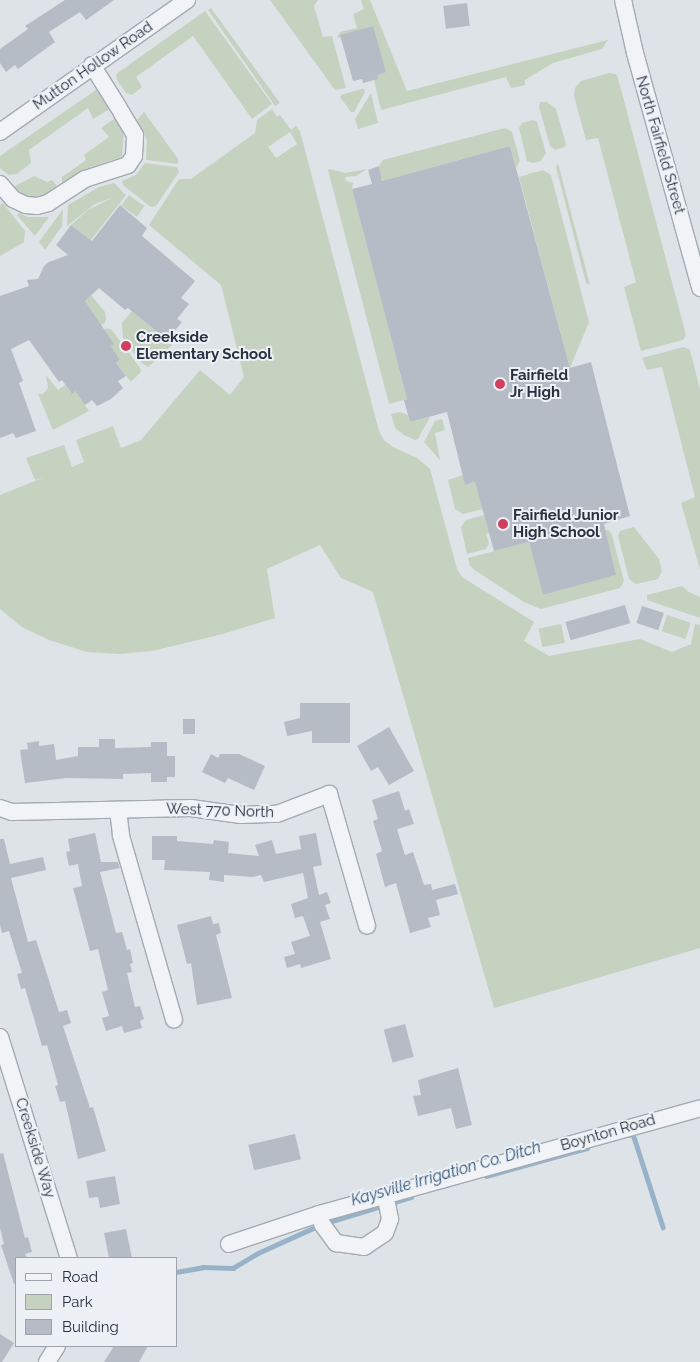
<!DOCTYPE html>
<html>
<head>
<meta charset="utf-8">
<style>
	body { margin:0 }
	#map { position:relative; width:700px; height:1362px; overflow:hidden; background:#dee3e8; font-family:Raleway,sans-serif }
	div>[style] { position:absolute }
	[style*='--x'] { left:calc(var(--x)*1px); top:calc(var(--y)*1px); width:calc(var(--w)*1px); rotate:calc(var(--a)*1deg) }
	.green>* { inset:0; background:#c5d2bf; transform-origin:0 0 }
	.stream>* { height:4.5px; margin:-2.25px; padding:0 2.25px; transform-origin:2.25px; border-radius:2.25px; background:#98b3c9 }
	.building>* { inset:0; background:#b5bcc5; transform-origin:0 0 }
	.roads { filter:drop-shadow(1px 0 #a3aab2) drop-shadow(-1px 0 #a3aab2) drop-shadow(0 1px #a3aab2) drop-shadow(0 -1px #a3aab2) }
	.minor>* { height:16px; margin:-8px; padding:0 8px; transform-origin:8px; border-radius:8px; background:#f1f3f6 }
	.dots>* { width:14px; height:14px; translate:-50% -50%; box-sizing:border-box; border:2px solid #edf1f6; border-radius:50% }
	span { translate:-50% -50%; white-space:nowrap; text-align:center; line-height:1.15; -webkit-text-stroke:4px #edf1f6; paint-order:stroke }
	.street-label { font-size:15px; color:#27313f }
	.poi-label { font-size:15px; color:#27313f; font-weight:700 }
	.left { translate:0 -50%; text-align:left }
	.water-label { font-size:16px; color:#305374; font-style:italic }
	.legend { position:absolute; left:15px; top:1257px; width:162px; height:90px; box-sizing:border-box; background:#edf1f6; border:1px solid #9ea4ad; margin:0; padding:6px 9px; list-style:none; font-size:15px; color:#27313f }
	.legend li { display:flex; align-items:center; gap:10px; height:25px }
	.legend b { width:25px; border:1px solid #9ea4ad }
</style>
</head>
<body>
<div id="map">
	<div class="green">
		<div style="clip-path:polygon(270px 0,318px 0,314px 6px,323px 37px,332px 36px,346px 88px,335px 90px)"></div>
		<div style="clip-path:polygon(361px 0,370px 0,407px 91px,608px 40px,602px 49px,553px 63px,525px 80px,525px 85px,511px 88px,506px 77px,381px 110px,374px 80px,340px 35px,341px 38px,337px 37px,340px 32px,357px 28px,353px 14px,364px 9px)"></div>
		<div style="clip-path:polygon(211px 8px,280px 103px,275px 106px,208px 10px)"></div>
		<div style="clip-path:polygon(205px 11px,272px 104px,252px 119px,193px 36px,136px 77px,142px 87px,132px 95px,126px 93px,117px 80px,116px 74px)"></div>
		<div style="clip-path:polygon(609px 73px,616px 74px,618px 78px,686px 335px,683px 340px,641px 351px,624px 287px,636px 282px,598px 138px,586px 140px,574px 96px,575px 88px,581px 81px)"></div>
		<div style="clip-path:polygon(362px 89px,364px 89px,365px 92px,354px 112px,351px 112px,340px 97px,341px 95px)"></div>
		<div style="clip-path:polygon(96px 90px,109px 106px,108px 110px,93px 119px,88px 108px,29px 150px,31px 163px,17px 174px,9px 175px,0 168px,0 156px)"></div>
		<div style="clip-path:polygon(371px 93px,378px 123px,358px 129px,355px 119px)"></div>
		<div style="clip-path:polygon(540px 102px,547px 102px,556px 109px,566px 144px,565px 147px,555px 150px,550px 146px,539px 107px)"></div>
		<div style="clip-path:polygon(evenodd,272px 109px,277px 117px,280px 115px,291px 130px,296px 126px,300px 131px,379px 431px,384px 440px,393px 447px,417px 458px,430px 469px,457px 569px,462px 577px,534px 622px,524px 641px,549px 656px,640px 639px,672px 652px,691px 644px,695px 624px,700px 625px,700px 948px,494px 1008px,373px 592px,341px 578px,320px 545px,267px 569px,275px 618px,223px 634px,152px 651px,119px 654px,87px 652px,49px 640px,22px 627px,0 609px,0 495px,45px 477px,35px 480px,26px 458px,64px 445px,72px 467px,84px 462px,76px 440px,113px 426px,121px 448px,141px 440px,200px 370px,230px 395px,244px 377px,221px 285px,149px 225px,179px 179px,191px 179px,255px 133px,257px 120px,272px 109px,290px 132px,297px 144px,276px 158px,268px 147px,290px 132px)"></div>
		<div style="clip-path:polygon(144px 112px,178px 159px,178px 164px,146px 160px,147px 140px,137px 120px)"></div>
		<div style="clip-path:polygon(115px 118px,124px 130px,122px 157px,91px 167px,62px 182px,62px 177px,86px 160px,84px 155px,109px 137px,101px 128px)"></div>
		<div style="clip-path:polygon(533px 120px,537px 122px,546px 153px,541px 161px,533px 163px,527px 161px,519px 128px,522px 123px)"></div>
		<div style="clip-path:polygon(505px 128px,512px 132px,520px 161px,516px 168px,510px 146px,382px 181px,379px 166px,383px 160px)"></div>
		<div style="clip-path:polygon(145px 163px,177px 167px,179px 172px,156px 206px,151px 207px,123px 185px,122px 181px,136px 175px)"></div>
		<div style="clip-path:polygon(558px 163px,590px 285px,586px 283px,556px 167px)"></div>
		<div style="clip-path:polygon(330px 169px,345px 173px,367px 169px,356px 176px,345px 177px,346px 181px,353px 183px,352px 189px,407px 399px,389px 404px,328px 170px)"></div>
		<div style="clip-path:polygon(543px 170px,551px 175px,589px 322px,570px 368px,519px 177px)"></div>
		<div style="clip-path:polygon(34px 176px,47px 182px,52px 180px,57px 186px,43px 195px,32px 197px,22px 194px,13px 187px)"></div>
		<div style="clip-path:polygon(114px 183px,126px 195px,91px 240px,71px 225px,88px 210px,114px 197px,95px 204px,67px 226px,68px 205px,99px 187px)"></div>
		<div style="left:129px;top:195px;width:19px;height:13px;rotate:36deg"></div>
		<div style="clip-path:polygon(3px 203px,25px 231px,24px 242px,0 256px,0 205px)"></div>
		<div style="clip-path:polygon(63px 209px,62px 226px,45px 250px,39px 242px)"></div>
		<div style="clip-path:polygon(19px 213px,28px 217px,49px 217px,35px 236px,17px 215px)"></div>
		<div style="clip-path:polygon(91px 295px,105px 312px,106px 318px,105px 323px,101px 325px,85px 301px)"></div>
		<div style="clip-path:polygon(132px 311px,172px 345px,148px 367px,142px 363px,123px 339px,122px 323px)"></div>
		<div style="clip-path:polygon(107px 328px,112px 330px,140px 368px,141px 372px,131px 382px,116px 363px,120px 360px,111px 346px,114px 344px,104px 330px)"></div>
		<div style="clip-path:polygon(684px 347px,690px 350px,700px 389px,700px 569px,681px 503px,695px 497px,662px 367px,647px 370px,642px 358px)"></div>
		<div style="clip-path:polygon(46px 375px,58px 390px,65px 385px,71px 393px,75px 391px,89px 411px,53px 430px,38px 394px,43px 394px,48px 388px)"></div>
		<div style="clip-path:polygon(400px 412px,408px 415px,410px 422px,430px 417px,418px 439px,415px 440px,404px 435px,395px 428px,391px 414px)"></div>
		<div style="clip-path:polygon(442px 419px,445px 430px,435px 433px,440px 460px,424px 442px,435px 421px)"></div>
		<div style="clip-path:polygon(463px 475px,465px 485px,475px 482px,483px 509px,463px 514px,455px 509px,448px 480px)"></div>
		<div style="clip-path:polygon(484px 515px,489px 533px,486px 534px,489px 543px,486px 549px,467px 554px,461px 527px,466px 520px)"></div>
		<div style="clip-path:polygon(634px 527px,659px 559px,662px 571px,658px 579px,636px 584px,629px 579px,618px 536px,620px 531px)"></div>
		<div style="clip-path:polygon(605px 530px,609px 530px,612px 535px,624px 581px,620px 588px,541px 609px,524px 602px,476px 571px,470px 566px,468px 558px,529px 542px,543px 595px,616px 575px)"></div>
		<div style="clip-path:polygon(682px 586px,689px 592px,700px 597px,700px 618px,647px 600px,647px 595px)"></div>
		<div style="left:667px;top:615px;width:25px;height:17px;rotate:18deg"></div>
		<div style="left:561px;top:624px;width:19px;height:23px;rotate:78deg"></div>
	</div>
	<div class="stream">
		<div style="--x:630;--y:1135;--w:3;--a:-18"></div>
		<div style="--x:633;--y:1134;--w:98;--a:72.1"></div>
		<div style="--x:486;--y:1176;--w:105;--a:-15.5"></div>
		<div style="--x:176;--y:1272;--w:27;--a:-10"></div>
		<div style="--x:203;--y:1267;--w:30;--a:2"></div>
		<div style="--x:233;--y:1268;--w:29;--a:-31"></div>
		<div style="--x:258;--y:1253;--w:70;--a:-24.4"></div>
		<div style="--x:322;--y:1224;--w:93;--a:-16.9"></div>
	</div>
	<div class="building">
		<div style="clip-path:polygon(65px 0,114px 0,86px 20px,80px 12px,49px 32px,55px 42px,18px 69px,15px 65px,6px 72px,0 63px,0 49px,28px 29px,25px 26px)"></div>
		<div style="left:467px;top:3px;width:23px;height:24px;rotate:83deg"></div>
		<div style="clip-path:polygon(373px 26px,386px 72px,377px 75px,378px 79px,363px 83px,362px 79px,353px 81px,340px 35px)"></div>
		<div style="clip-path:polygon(510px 146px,570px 368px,591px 362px,630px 516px,604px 524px,616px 575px,543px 595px,529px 542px,494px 551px,475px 482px,465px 485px,447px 412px,410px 422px,404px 400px,407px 399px,352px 189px,372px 184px,368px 170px,379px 166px,382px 181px)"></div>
		<div style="clip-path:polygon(120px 205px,147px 228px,142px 236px,195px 281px,181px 298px,189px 304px,177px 319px,182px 322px,167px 340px,128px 308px,125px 310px,99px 288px,85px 301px,114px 344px,111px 346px,120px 360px,116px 363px,126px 376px,118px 381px,123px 388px,111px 399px,97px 406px,92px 400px,85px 405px,75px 391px,72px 394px,62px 380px,59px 382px,29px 340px,11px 349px,23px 381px,19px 383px,36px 431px,16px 438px,13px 433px,0 438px,0 296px,29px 286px,27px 280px,38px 279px,44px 266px,49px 262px,68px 255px,56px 245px,71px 225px,92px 241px)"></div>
		<div style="left:625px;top:605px;width:19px;height:62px;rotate:74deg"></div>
		<div style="left:642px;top:606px;width:23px;height:18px;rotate:18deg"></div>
		<div style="clip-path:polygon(300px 703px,350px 703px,350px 743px,312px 743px,312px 731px,287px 736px,284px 722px,300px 718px)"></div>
		<div style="left:183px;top:719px;width:12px;height:15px"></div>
		<div style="clip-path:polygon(389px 727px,414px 771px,389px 785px,378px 767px,371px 771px,357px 746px)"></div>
		<div style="clip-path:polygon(99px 739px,115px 739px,115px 748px,151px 747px,151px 742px,167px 742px,167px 756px,175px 756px,175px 777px,167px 777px,167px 782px,151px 782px,151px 773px,123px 774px,123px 779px,67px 778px,25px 783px,20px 750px,28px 749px,27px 743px,39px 741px,39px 746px,54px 744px,56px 760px,78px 756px,78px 747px,99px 747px)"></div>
		<div style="clip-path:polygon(211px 754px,218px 758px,220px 754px,239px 754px,265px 766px,254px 790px,228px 778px,225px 783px,202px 772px)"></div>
		<div style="clip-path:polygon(399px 791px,405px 811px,409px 809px,414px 824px,397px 829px,405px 855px,413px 852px,424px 885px,431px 884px,432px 890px,455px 884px,458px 894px,436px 900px,440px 915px,428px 918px,431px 927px,410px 933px,396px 883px,385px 887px,376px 854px,382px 851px,373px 821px,378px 819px,372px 800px)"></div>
		<div style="clip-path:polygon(95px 833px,101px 862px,118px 862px,120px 868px,100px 872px,116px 933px,122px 932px,127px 950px,130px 949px,133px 963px,130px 964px,132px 972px,127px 973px,135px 1007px,140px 1006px,144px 1019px,140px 1021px,142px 1028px,124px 1033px,122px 1026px,106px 1031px,102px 1018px,109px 1016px,102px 992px,108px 990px,98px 949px,90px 951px,73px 888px,82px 886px,78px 864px,69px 866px,66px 852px,70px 851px,68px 839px)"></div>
		<div style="clip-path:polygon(316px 833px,322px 865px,313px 867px,319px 895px,327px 892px,331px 903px,325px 905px,330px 919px,320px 922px,331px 959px,301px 968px,300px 964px,287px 968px,284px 957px,295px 954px,291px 942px,310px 936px,303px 916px,295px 918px,291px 904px,308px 898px,303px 873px,264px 882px,261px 875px,253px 877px,224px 875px,224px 882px,209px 880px,210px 872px,164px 870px,165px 860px,152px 860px,152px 836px,177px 836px,177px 841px,213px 844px,214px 840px,229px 842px,228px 853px,259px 856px,255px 845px,272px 840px,276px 854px,301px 849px,299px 836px)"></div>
		<div style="clip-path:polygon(0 839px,4px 839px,10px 864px,43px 857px,46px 870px,11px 878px,28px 942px,36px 940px,59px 1012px,67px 1010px,71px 1023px,63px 1026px,90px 1108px,93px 1107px,106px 1151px,78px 1159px,65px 1101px,60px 1102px,55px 1086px,58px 1085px,47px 1045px,42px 1046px,25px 988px,21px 989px,17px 974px,22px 973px,9px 931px,2px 933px,0 925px)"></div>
		<div style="clip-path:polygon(211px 916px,213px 924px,219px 923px,221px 933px,216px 935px,232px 998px,197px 1005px,191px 963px,187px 964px,177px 925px)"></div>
		<div style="left:405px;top:1024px;width:34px;height:22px;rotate:75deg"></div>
		<div style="clip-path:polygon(458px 1068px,472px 1125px,456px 1129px,451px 1108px,418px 1116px,413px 1096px,421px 1095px,418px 1080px)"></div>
		<div style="left:295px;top:1134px;width:26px;height:48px;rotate:77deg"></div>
		<div style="clip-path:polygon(3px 1153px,25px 1238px,28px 1237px,32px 1252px,25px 1254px,27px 1258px,16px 1258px,16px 1284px,14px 1284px,1px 1245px,4px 1244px,0 1228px,0 1154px)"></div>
		<div style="clip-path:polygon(115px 1176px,120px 1204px,100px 1208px,98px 1197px,89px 1198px,86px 1181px)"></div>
		<div style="clip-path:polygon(126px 1229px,132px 1258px,109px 1258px,104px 1233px)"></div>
		<div style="clip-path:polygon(0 1334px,14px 1343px,2px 1362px,0 1362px)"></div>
		<div style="clip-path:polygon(114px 1346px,148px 1346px,139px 1362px,104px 1362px)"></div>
	</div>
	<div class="roads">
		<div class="minor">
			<div style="--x:623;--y:0;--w:54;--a:77.2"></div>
			<div style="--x:635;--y:53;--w:244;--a:74.5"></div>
			<div style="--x:92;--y:65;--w:51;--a:57.9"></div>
			<div style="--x:0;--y:132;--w:229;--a:-35.2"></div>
			<div style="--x:0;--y:184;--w:20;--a:49"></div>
			<div style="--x:13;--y:199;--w:14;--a:25"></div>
			<div style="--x:26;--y:205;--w:11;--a:5"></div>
			<div style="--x:37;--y:206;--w:11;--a:-15"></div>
			<div style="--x:48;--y:203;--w:44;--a:-33"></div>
			<div style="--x:85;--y:179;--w:45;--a:-18"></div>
			<div style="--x:128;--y:165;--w:11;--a:-56"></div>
			<div style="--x:134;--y:156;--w:21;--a:-87"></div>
			<div style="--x:135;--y:135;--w:27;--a:-121"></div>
			<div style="--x:0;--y:808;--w:13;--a:18"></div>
			<div style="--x:12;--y:812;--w:179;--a:-1.3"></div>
			<div style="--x:191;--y:808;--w:50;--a:8"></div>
			<div style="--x:241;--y:815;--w:36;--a:-2"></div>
			<div style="--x:277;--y:814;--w:56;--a:-21"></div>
			<div style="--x:329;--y:794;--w:137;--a:73.9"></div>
			<div style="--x:118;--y:810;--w:26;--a:83"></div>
			<div style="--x:121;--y:836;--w:191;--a:73.9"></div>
			<div style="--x:0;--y:1037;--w:232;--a:72.7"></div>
			<div style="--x:322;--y:1224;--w:24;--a:54"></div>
			<div style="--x:336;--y:1243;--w:28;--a:8"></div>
			<div style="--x:364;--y:1247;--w:25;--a:-34"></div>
			<div style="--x:385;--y:1233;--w:15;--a:-70"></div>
			<div style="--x:390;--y:1219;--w:15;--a:-101"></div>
			<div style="--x:229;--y:1244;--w:95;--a:-18.4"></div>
			<div style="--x:319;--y:1214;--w:395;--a:-15.5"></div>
			<div style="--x:47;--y:1362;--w:19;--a:-58"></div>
		</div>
	</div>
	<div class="dots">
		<div style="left:126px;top:346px;background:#d13f5f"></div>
		<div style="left:500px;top:384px;background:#d13f5f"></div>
		<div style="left:503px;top:524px;background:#d13f5f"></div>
	</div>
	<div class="street-label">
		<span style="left:93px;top:66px;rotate:-35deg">Mutton Hollow Road</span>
		<span style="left:660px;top:145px;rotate:74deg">North Fairfield Street</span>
		<span style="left:220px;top:811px;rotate:2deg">West 770 North</span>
		<span style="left:608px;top:1133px;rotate:-16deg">Boynton Road</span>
		<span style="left:35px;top:1148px;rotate:73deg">Creekside Way</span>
	</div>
	<div class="poi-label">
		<span class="left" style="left:136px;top:346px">Creekside<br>Elementary School</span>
		<span class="left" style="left:510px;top:384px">Fairfield<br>Jr High</span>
		<span class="left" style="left:513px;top:524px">Fairfield Junior<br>High School</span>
	</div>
	<div class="water-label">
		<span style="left:446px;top:1174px;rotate:-16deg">Kaysville Irrigation Co. Ditch</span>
	</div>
	<ul class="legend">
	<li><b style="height:6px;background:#f1f3f6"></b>Road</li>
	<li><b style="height:14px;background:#c5d2bf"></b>Park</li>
	<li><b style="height:14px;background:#b5bcc5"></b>Building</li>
	</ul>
</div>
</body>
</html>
